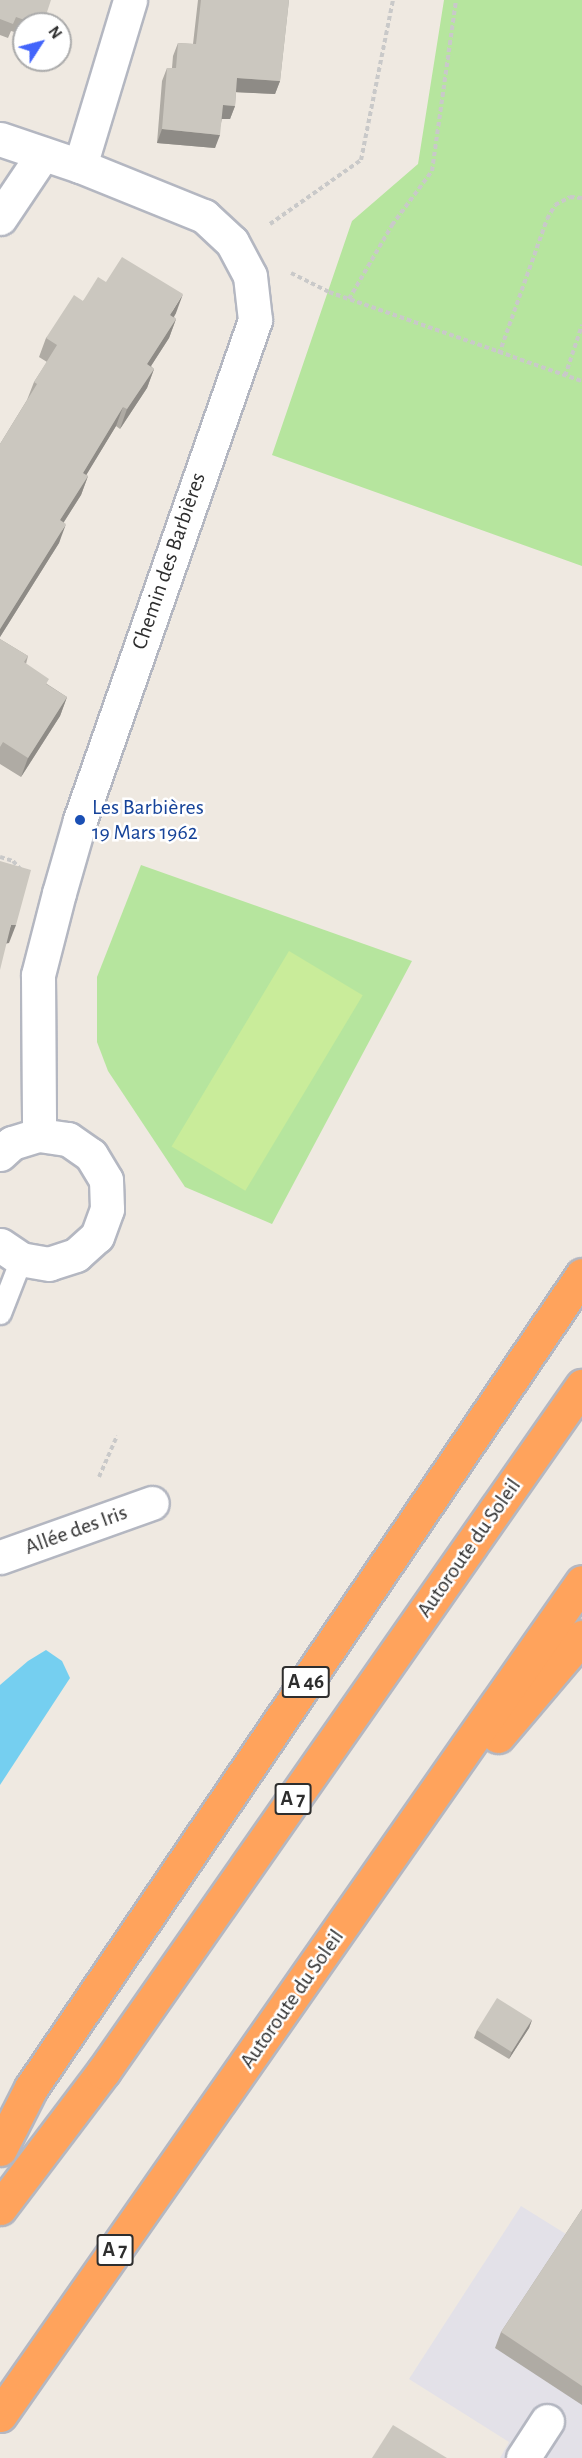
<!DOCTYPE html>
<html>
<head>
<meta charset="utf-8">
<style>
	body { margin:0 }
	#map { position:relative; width:582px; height:2458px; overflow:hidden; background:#efe9e1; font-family:"Alegreya Sans",sans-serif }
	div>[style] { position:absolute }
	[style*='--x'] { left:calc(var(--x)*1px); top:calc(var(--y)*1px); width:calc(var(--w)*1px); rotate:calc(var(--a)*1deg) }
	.industrial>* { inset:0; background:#e3e1e8 }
	.green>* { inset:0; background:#b6e59e }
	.pitch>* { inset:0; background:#c9ec9a; transform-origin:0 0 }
	.water>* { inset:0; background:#75cff0 }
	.path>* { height:4px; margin-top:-2px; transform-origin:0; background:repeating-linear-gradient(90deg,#c9c9c9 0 4.5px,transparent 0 7.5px) }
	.roads { filter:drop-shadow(2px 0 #b4b7c1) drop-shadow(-2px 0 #b4b7c1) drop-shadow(0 2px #b4b7c1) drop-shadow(0 -2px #b4b7c1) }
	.service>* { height:21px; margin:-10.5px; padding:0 10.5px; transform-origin:10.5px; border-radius:10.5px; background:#fff }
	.minor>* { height:33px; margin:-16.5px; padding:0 16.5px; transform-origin:16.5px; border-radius:16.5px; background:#fff }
	.motorway>* { height:33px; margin:-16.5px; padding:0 16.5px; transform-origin:16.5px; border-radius:16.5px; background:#ffa35c }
	.wall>* { inset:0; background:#afaba4 }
	.shaded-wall>* { inset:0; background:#8e8b86 }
	.building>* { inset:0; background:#cbc7bf; transform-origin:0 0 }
	.dots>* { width:16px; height:16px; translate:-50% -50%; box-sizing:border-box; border:3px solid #fff; border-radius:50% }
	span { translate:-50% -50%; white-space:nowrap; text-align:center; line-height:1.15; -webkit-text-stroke:5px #fff; paint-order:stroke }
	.shield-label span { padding:2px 4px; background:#fff; border:2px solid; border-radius:4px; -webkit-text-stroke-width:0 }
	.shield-label { font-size:21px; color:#2e2e2e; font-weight:700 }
	.street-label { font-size:22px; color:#2e2e2e }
	.transit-label { font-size:22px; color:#164399 }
	.left { translate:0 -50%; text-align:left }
	.north { position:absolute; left:12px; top:12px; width:60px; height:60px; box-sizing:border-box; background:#fff; border:2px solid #ababab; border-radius:50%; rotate:54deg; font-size:16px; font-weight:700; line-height:24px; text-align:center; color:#2e2e2e }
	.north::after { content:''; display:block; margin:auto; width:21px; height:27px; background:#4264fb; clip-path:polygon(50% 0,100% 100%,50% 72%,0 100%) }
</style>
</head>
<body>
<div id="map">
	<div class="industrial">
		<div style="clip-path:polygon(521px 2206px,582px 2244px,582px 2458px,500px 2458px,509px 2442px,409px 2379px)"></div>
	</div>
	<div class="green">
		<div style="clip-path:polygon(444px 0,582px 0,582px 566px,272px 455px,352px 221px,418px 164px)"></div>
		<div style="clip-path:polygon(141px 865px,412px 961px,272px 1224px,185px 1187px,108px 1071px,97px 1042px,97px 977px)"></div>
	</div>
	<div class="pitch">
		<div style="left:289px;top:951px;width:86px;height:228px;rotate:31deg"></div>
	</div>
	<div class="water">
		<div style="clip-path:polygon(46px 1650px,62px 1661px,70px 1678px,0 1785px,0 1685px,28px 1661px)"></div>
	</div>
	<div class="path">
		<div style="--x:270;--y:224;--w:111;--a:-35.1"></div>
		<div style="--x:361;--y:160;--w:163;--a:-78.7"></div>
		<div style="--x:291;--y:273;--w:42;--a:26.6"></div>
		<div style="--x:329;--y:292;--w:268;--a:19.4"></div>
		<div style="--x:349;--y:299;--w:86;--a:-59.8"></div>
		<div style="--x:392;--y:225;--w:67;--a:-53.5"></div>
		<div style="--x:432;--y:171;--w:173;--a:-82"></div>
		<div style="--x:499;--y:354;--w:143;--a:-70.4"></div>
		<div style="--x:547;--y:219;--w:16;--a:-60"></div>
		<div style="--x:555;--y:205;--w:17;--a:-28"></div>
		<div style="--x:570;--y:197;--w:12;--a:5"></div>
		<div style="--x:565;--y:376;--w:54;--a:-71.6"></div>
		<div style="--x:0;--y:857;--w:14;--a:17"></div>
		<div style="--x:13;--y:861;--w:12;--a:48"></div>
		<div style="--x:99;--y:1477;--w:45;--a:-66.3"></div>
	</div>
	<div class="roads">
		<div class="service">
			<div style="--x:0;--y:1313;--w:58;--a:-68.7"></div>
		</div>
		<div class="minor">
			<div style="--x:0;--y:139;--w:84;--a:18.6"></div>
			<div style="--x:80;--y:166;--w:134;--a:22"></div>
			<div style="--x:204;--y:216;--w:38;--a:43"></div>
			<div style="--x:232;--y:242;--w:38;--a:62"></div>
			<div style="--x:250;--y:276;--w:44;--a:83.5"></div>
			<div style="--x:255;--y:320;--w:530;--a:109.29"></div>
			<div style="--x:80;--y:820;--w:76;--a:106"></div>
			<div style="--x:59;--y:893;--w:85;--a:104.4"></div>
			<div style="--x:38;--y:975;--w:160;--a:89.6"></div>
			<div style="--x:80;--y:166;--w:173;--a:-73.2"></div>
			<div style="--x:0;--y:218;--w:77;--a:-56.1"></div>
			<div style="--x:0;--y:1154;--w:16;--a:-43"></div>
			<div style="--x:12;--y:1143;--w:28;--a:-17"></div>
			<div style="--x:39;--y:1135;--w:29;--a:8"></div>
			<div style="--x:68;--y:1139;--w:28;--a:35"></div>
			<div style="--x:91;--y:1155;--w:29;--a:59"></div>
			<div style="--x:106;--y:1180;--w:29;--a:88"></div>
			<div style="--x:107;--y:1209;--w:29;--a:110"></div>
			<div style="--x:97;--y:1236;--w:28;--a:138"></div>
			<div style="--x:76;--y:1255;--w:28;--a:162"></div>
			<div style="--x:49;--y:1264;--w:28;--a:-170"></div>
			<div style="--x:21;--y:1259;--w:25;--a:-146"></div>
			<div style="--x:0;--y:1557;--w:161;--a:-19.6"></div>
			<div style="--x:523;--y:2458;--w:44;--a:-57"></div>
		</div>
		<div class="motorway">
			<div style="--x:498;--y:1736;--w:130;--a:-49.7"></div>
			<div style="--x:0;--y:2149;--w:68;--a:-63.1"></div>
			<div style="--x:31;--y:2088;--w:982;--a:-55.87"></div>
			<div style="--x:0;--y:2208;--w:171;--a:-52.9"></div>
			<div style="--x:103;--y:2072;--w:837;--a:-55.08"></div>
			<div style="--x:0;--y:2415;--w:1016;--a:-55.06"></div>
		</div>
	</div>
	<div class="wall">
		<div style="clip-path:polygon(0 0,43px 24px,24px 24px,24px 35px,11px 31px,8px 38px,0 35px)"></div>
		<div style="clip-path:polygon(198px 0,289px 0,280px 81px,275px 94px,236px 92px,235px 106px,230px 119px,222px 119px,215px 148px,157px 143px,162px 81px,167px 68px,172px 68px,173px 56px,178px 43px,193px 44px)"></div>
		<div style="clip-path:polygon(106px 282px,176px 313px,174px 317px,176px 319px,169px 338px,151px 366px,154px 369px,147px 388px,120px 429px,116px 426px,86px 475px,88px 476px,81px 495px,64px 522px,59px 543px,0 637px,0 444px,27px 400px,34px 382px,47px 362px,39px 357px,46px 338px,83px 301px)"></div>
		<div style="clip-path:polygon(0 639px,28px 656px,26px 664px,47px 684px,67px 697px,60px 716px,21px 777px,0 764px)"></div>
		<div style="clip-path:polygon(532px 2020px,529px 2028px,509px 2059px,474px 2038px,477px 2030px)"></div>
		<div style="clip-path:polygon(582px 2209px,582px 2405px,495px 2348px,501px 2332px)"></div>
	</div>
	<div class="shaded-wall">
		<div style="clip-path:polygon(237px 78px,280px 81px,275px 94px,232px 92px)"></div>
		<div style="clip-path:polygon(223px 105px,235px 106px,230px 119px,218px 119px)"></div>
		<div style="clip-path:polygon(162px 129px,220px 135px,215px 148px,157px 143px)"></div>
		<div style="clip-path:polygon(183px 294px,176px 313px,163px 334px,170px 315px)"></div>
		<div style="clip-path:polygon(176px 319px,169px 338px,140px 383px,147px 364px)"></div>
		<div style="clip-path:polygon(154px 369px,147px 388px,120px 429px,127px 409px)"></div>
		<div style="clip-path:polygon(123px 407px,116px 426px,76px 492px,83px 473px)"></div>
		<div style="clip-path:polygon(88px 476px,81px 495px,53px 539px,60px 520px)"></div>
		<div style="clip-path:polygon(66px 524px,59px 543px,0 637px,0 629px)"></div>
		<div style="clip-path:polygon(67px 697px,60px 716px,21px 777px,28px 758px)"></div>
		<div style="clip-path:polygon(11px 925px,16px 925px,9px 943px,4px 944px)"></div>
		<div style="clip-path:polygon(532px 2020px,529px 2028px,509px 2059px,512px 2051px)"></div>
	</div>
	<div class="building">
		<div style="clip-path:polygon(0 0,51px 0,43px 24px,36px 24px,16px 17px,13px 24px,0 19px)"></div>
		<div style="clip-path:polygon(201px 0,289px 0,280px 81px,237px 78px,235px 106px,223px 105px,220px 135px,162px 129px,167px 68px,176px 68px,178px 43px,196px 44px)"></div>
		<div style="clip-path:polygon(122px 257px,183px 294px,170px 315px,176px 319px,147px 364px,154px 369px,127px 409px,123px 407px,83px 473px,88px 476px,60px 520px,66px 524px,0 629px,0 444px,37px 384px,34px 382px,57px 345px,46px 338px,74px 295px,83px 301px,98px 277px,106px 282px)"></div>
		<div style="clip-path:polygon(0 639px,28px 656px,24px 662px,49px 679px,46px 684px,67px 697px,28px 758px,3px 742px,0 747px)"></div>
		<div style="clip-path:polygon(0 861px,31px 870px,16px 925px,11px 925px,0 970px)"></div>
		<div style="left:497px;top:1998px;width:41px;height:38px;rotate:32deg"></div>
		<div style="clip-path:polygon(582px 2209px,582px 2386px,501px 2332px)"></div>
		<div style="clip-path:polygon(393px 2425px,447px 2458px,372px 2458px)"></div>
	</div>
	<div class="dots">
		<div style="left:80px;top:820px;background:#1a4fb4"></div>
	</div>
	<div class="shield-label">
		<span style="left:306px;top:1682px">A 46</span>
		<span style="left:293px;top:1799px">A 7</span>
		<span style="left:115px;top:2250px">A 7</span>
	</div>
	<div class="street-label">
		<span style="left:169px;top:561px;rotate:-71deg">Chemin des Barbières</span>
		<span style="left:76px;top:1530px;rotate:-20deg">Allée des Iris</span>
		<span style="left:469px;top:1548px;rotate:-55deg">Autoroute du Soleil</span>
		<span style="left:292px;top:1999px;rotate:-55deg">Autoroute du Soleil</span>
	</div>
	<div class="transit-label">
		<span class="left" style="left:92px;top:820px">Les Barbières<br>19 Mars 1962</span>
	</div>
	<div class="north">N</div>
</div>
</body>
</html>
